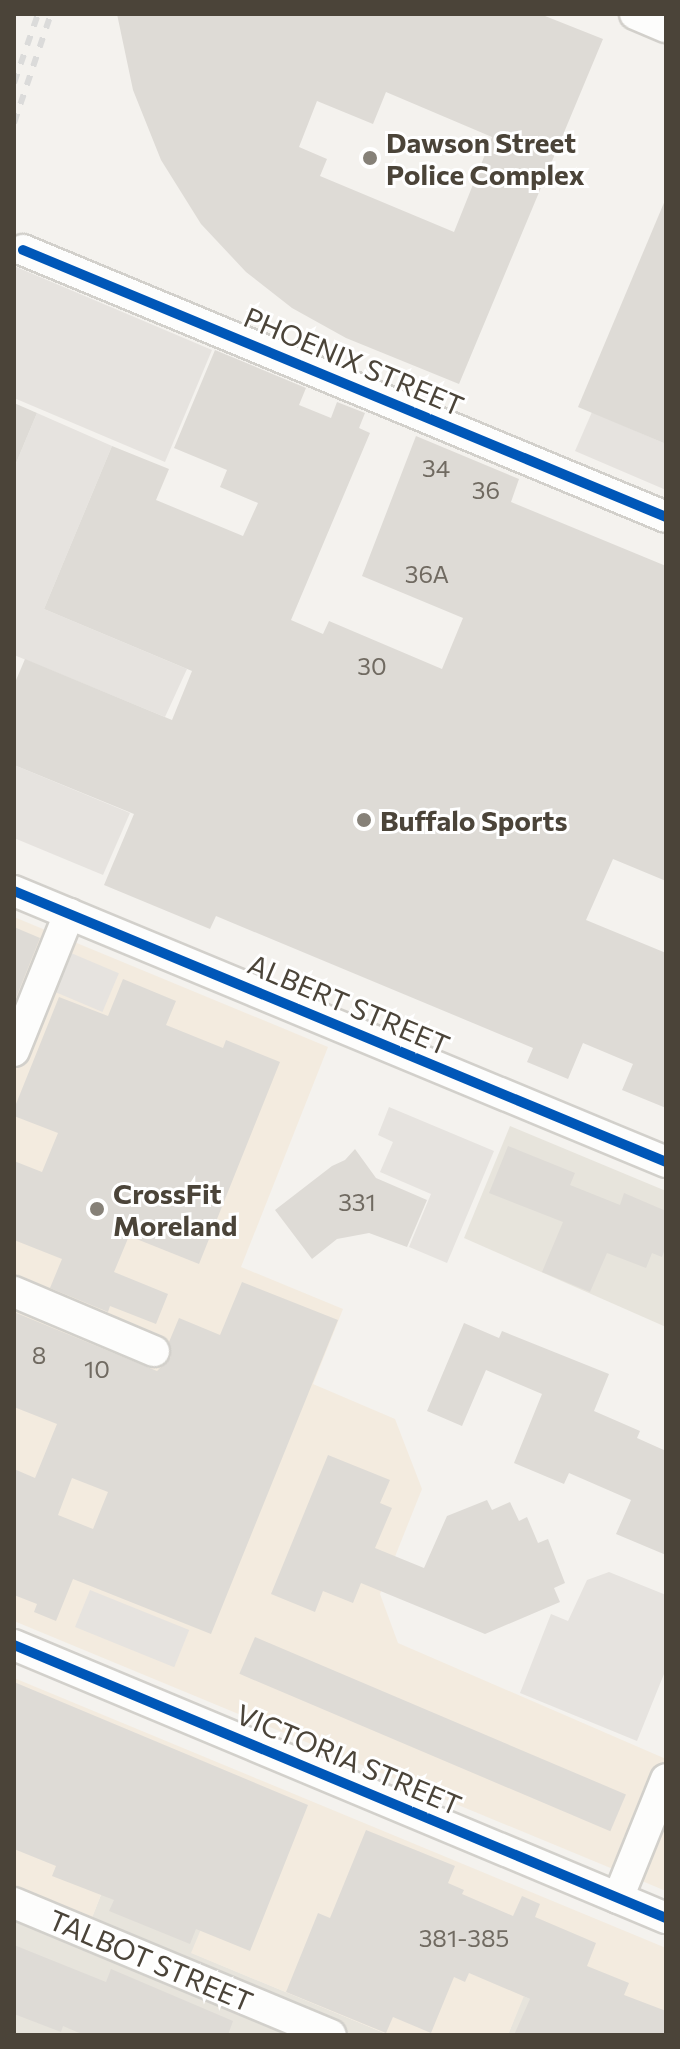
<!DOCTYPE html>
<html>
<head>
<meta charset="utf-8">
<style>
	body { margin:0 }
	#map { position:relative; width:680px; height:2049px; overflow:hidden; background:#f4f2ee; font-family:Commissioner,sans-serif }
	div>[style] { position:absolute }
	[style*='--x'] { left:calc(var(--x)*1px); top:calc(var(--y)*1px); width:calc(var(--w)*1px); rotate:calc(var(--a)*1deg) }
	.residential>* { inset:0; background:#e7e4dc }
	.commercial>* { inset:0; background:#f3ebdf }
	.parking>* { inset:0; background:#e6e3df; transform-origin:0 0 }
	.building>* { inset:0; background:#dedbd6; transform-origin:0 0 }
	.roads { filter:drop-shadow(2px 0 #d2d0cb) drop-shadow(-2px 0 #d2d0cb) drop-shadow(0 2px #d2d0cb) drop-shadow(0 -2px #d2d0cb) }
	.minor>* { height:30px; margin:-15px; padding:0 15px; transform-origin:15px; border-radius:15px; background:#fdfdfc }
	.rail>* { height:6px; margin-top:-3px; transform-origin:0; background:repeating-linear-gradient(90deg,#dbdbda 0 10px,transparent 0 20px) }
	.cycleway>* { height:10px; margin:-5px; padding:0 5px; transform-origin:5px; border-radius:5px; background:#0057b8 }
	.dots>* { width:22px; height:22px; translate:-50% -50%; box-sizing:border-box; border:4px solid #fff; border-radius:50% }
	span { translate:-50% -50%; white-space:nowrap; text-align:center; line-height:1.15; -webkit-text-stroke:6px #fff; paint-order:stroke }
	.number-label { font-size:24px; color:#706a61 }
	.number-label span { -webkit-text-stroke-width:0 }
	.poi-label { font-size:28px; color:#4b4439; font-weight:700 }
	.left { translate:0 -50%; text-align:left }
	.street-label { font-size:28px; color:#4b4439 }
	.frame { position:absolute; inset:0; border:16px solid #4b4439; pointer-events:none }
</style>
</head>
<body>
<div id="map">
	<div class="residential">
		<div style="clip-path:polygon(510px 1126px,666px 1191px,666px 1327px,464px 1238px)"></div>
		<div style="clip-path:polygon(128px 1828px,226px 1868px,192px 1953px,389px 2035px,14px 2035px,14px 1885px,92px 1917px)"></div>
		<div style="clip-path:polygon(523px 1996px,567px 2014px,558px 2035px,508px 2035px)"></div>
	</div>
	<div class="commercial">
		<div style="clip-path:polygon(14px 917px,328px 1047px,241px 1267px,343px 1309px,313px 1384px,395px 1419px,422px 1489px,380px 1594px,398px 1643px,666px 1759px,666px 1891px,14px 1621px)"></div>
		<div style="clip-path:polygon(14px 1678px,666px 1948px,666px 2035px,566px 2014px,524px 1996px,508px 2035px,389px 2035px,191px 1953px,226px 1869px,127px 1828px,92px 1918px,14px 1885px)"></div>
	</div>
	<div class="parking">
		<div style="clip-path:polygon(14px 266px,212px 350px,165px 462px,14px 398px)"></div>
		<div style="clip-path:polygon(592px 412px,666px 444px,666px 490px,575px 451px)"></div>
		<div style="clip-path:polygon(37px 413px,112px 446px,44px 609px,187px 669px,165px 717px,14px 655px,14px 468px)"></div>
		<div style="clip-path:polygon(14px 765px,130px 813px,103px 875px,14px 838px)"></div>
		<div style="left:71px;top:953px;width:52px;height:42px;rotate:23deg"></div>
		<div style="clip-path:polygon(389px 1107px,494px 1151px,447px 1263px,409px 1247px,431px 1194px,380px 1172px,393px 1142px,378px 1135px)"></div>
		<div style="clip-path:polygon(609px 1572px,666px 1595px,666px 1669px,637px 1741px,520px 1693px,551px 1614px,568px 1621px,587px 1580px)"></div>
		<div style="left:90px;top:1590px;width:107px;height:40px;rotate:22deg"></div>
	</div>
	<div class="building">
		<div style="clip-path:polygon(evenodd,117px 14px,540px 14px,603px 39px,459px 384px,346px 338px,292px 308px,246px 272px,201px 224px,161px 160px,133px 90px,117px 14px,386px 92px,492px 137px,454px 232px,320px 176px,327px 159px,299px 147px,317px 101px,373px 124px,386px 92px)"></div>
		<div style="clip-path:polygon(666px 198px,666px 444px,578px 407px)"></div>
		<div style="clip-path:polygon(215px 350px,306px 388px,299px 405px,331px 418px,337px 402px,365px 413px,359px 428px,370px 433px,291px 620px,323px 634px,329px 621px,442px 669px,463px 618px,362px 576px,416px 436px,519px 479px,511px 502px,666px 566px,666px 881px,613px 859px,586px 920px,666px 953px,666px 1108px,622px 1090px,633px 1064px,583px 1043px,568px 1079px,527px 1062px,533px 1048px,216px 916px,210px 929px,104px 885px,134px 814px,14px 765px,14px 685px,25px 659px,172px 720px,192px 671px,44px 609px,112px 446px,169px 469px,156px 500px,243px 536px,258px 503px,220px 487px,227px 470px,174px 448px)"></div>
		<div style="clip-path:polygon(14px 403px,37px 413px,14px 468px)"></div>
		<div style="clip-path:polygon(14px 927px,40px 938px,14px 1003px)"></div>
		<div style="clip-path:polygon(123px 979px,176px 1001px,166px 1025px,223px 1048px,226px 1040px,280px 1062px,199px 1264px,129px 1236px,114px 1272px,168px 1294px,156px 1324px,110px 1306px,108px 1312px,50px 1288px,62px 1259px,14px 1240px,14px 1161px,42px 1172px,58px 1133px,14px 1116px,14px 1109px,59px 997px,108px 1016px)"></div>
		<div style="clip-path:polygon(508px 1146px,575px 1173px,570px 1185px,620px 1205px,624px 1193px,666px 1211px,666px 1246px,662px 1257px,652px 1253px,646px 1268px,607px 1253px,590px 1292px,542px 1272px,563px 1222px,489px 1193px)"></div>
		<div style="clip-path:polygon(355px 1149px,376px 1178px,427px 1200px,407px 1247px,369px 1233px,337px 1239px,312px 1259px,275px 1210px,332px 1166px,345px 1160px)"></div>
		<div style="clip-path:polygon(evenodd,242px 1282px,338px 1320px,211px 1634px,73px 1579px,56px 1621px,34px 1612px,37px 1604px,14px 1595px,14px 1469px,35px 1478px,57px 1424px,14px 1407px,14px 1312px,157px 1371px,171px 1357px,169px 1342px,179px 1318px,220px 1335px,242px 1282px,72px 1478px,108px 1492px,93px 1529px,58px 1515px,72px 1478px)"></div>
		<div style="clip-path:polygon(464px 1323px,499px 1338px,502px 1331px,609px 1374px,594px 1411px,640px 1431px,637px 1438px,666px 1451px,666px 1555px,616px 1534px,631px 1500px,569px 1473px,564px 1484px,514px 1463px,542px 1394px,486px 1370px,462px 1426px,427px 1411px)"></div>
		<div style="clip-path:polygon(328px 1455px,390px 1480px,380px 1503px,392px 1508px,375px 1548px,424px 1568px,447px 1516px,487px 1500px,492px 1510px,510px 1502px,519px 1521px,527px 1517px,538px 1543px,548px 1539px,565px 1583px,554px 1588px,560px 1602px,485px 1634px,361px 1583px,353px 1603px,323px 1591px,315px 1612px,271px 1594px)"></div>
		<div style="left:255px;top:1637px;width:403px;height:40px;rotate:23deg"></div>
		<div style="clip-path:polygon(14px 1682px,308px 1805px,250px 1951px,196px 1929px,190px 1944px,109px 1911px,114px 1900px,52px 1876px,56px 1866px,14px 1849px)"></div>
		<div style="clip-path:polygon(366px 1830px,455px 1866px,448px 1883px,464px 1890px,462px 1894px,513px 1916px,522px 1896px,540px 1904px,535px 1917px,596px 1943px,587px 1966px,629px 1983px,624px 1995px,666px 2011px,666px 2035px,514px 2035px,530px 1999px,469px 1973px,465px 1982px,454px 1977px,431px 2033px,393px 2017px,386px 2033px,286px 1992px,318px 1913px,330px 1918px)"></div>
		<div style="clip-path:polygon(14px 1945px,106px 1982px,111px 1969px,233px 2021px,228px 2035px,84px 2035px,63px 2026px,61px 2032px,14px 2014px)"></div>
	</div>
	<div class="roads">
		<div class="minor">
			<div style="--x:635;--y:14;--w:34;--a:23"></div>
			<div style="--x:23;--y:250;--w:696;--a:22.55"></div>
			<div style="--x:14;--y:891;--w:706;--a:22.57"></div>
			<div style="--x:14;--y:1051;--w:148;--a:-68.1"></div>
			<div style="--x:14;--y:1292;--w:152;--a:22.9"></div>
			<div style="--x:14;--y:1645;--w:707;--a:22.72"></div>
			<div style="--x:618;--y:1898;--w:128;--a:-68"></div>
			<div style="--x:14;--y:1903;--w:343;--a:22.6"></div>
		</div>
	</div>
	<div class="rail">
		<div style="--x:14;--y:83;--w:73;--a:-70.8"></div>
		<div style="--x:14;--y:123;--w:115;--a:-71.3"></div>
	</div>
	<div class="cycleway">
		<div style="--x:23;--y:250;--w:696;--a:22.55"></div>
		<div style="--x:14;--y:891;--w:706;--a:22.57"></div>
		<div style="--x:14;--y:1645;--w:707;--a:22.72"></div>
	</div>
	<div class="dots">
		<div style="left:370px;top:158px;background:#868178"></div>
		<div style="left:364px;top:820px;background:#868178"></div>
		<div style="left:97px;top:1209px;background:#868178"></div>
	</div>
	<div class="number-label">
		<span style="left:436px;top:468px">34</span>
		<span style="left:486px;top:490px">36</span>
		<span style="left:427px;top:574px">36A</span>
		<span style="left:372px;top:666px">30</span>
		<span style="left:357px;top:1202px">331</span>
		<span style="left:39px;top:1355px">8</span>
		<span style="left:97px;top:1369px">10</span>
		<span style="left:464px;top:1938px">381-385</span>
	</div>
	<div class="poi-label">
		<span class="left" style="left:386px;top:158px">Dawson Street<br>Police Complex</span>
		<span class="left" style="left:380px;top:820px">Buffalo Sports</span>
		<span class="left" style="left:113px;top:1209px">CrossFit<br>Moreland</span>
	</div>
	<div class="street-label">
		<span style="left:354px;top:361px;rotate:23deg">PHOENIX STREET</span>
		<span style="left:349px;top:1004px;rotate:23deg">ALBERT STREET</span>
		<span style="left:349px;top:1759px;rotate:23deg">VICTORIA STREET</span>
		<span style="left:151px;top:1960px;rotate:23deg">TALBOT STREET</span>
	</div>
	<div class="frame"></div>
</div>
</body>
</html>
